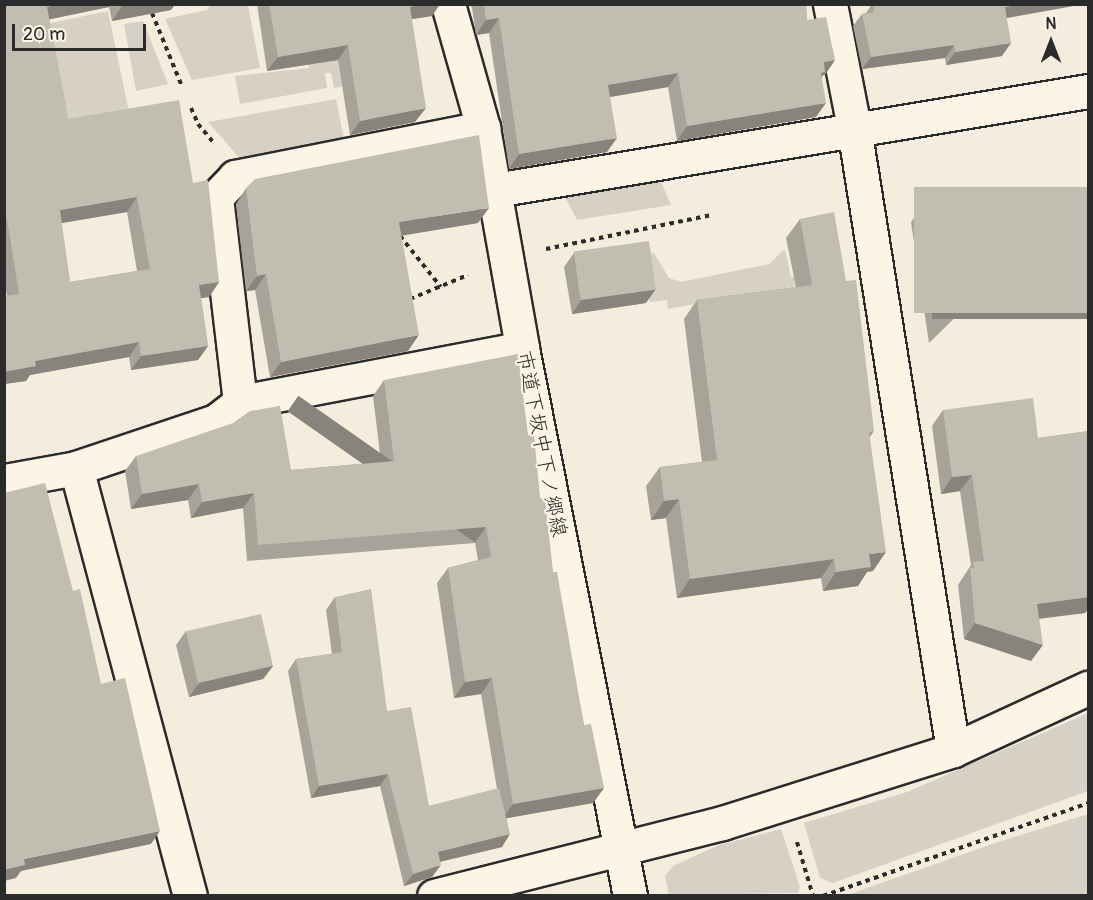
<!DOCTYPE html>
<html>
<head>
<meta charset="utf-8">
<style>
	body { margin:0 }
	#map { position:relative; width:1093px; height:900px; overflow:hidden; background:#f4edde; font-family:Pangolin,"Klee One",sans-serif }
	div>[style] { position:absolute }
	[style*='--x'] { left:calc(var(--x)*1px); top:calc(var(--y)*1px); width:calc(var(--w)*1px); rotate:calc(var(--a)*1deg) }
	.green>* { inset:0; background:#d6d1c4 }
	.path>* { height:4px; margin-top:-2px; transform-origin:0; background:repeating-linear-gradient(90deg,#2b2b2b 0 4.5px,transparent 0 9px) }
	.roads { filter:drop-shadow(2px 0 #2b2b2b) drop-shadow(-2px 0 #2b2b2b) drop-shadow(0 2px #2b2b2b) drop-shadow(0 -2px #2b2b2b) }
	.minor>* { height:33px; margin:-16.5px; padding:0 16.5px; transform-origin:16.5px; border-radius:16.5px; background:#fcf5e5 }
	.tertiary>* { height:33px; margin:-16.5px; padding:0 16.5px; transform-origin:16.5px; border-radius:16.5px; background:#fcf5e5 }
	.wall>* { inset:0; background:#a7a398 }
	.shaded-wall>* { inset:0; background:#88847c; transform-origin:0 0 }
	.building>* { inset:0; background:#c2bdb1; transform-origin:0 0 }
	span { translate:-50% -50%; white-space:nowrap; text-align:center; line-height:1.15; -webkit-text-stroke:4.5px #fcf5e5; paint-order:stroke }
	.street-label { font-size:21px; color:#2b2b2b }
	.frame { position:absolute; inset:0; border:6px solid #2b2b2b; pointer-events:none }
	.north { position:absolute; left:1021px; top:12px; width:60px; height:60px; -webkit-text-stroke:4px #fcf5e5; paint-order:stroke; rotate:0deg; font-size:16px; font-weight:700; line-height:24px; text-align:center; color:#2b2b2b }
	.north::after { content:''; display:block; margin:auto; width:21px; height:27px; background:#2b2b2b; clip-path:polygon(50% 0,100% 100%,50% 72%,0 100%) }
	.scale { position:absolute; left:12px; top:24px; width:134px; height:27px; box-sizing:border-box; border:3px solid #2b2b2b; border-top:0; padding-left:8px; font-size:18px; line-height:21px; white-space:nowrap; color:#2b2b2b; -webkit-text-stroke:4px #fcf5e5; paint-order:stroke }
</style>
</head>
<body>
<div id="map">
	<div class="green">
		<div style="clip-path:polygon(298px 4px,397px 76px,334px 88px,331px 73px,325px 73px,327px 88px,240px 104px,235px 76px,309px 68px)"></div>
		<div style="clip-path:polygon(210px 5px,248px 5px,260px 68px,192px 80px,165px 19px,207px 10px)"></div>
		<div style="clip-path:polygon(108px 11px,129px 112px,8px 137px,4px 108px,41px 25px)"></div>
		<div style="clip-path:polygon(143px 21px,168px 84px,136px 91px,124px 24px)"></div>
		<div style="clip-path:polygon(336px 99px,345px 144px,244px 163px,208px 122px)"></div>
		<div style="clip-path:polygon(660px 179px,671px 205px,577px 220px,565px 197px)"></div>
		<div style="clip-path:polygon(785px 249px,791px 277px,819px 272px,824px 281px,668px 309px,667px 300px,650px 302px,643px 254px,654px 253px,669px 278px,681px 282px,769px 264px)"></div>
		<div style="clip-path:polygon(1088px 713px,1088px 791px,833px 883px,820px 878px,804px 823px,907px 792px)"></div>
		<div style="clip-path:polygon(1088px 814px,1088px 895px,847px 895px,995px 843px)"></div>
		<div style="clip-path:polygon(781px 829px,800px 887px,798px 893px,669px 895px,665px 876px,673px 866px,719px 845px)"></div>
	</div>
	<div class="path">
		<div style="--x:152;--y:13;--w:77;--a:67.8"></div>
		<div style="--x:191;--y:108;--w:17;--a:66"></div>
		<div style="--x:198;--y:124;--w:26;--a:50"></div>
		<div style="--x:400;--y:236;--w:65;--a:51.2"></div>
		<div style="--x:546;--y:249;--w:169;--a:-11.6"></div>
		<div style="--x:410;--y:299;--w:63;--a:-22.5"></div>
		<div style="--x:797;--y:842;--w:56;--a:73.5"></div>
		<div style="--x:823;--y:896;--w:281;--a:-19.3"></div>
	</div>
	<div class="roads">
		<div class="minor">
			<div style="--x:830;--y:4;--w:126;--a:79"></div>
			<div style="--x:854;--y:128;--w:630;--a:80.96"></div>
			<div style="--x:495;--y:190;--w:601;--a:-9.48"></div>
			<div style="--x:240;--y:402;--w:287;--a:-10.8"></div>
			<div style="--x:4;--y:481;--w:73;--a:-10.2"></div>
			<div style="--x:190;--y:896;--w:443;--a:-104.9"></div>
			<div style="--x:76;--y:468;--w:148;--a:-18.6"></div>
			<div style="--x:216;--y:421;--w:31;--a:-38"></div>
			<div style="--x:240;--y:402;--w:206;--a:-96.7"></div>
			<div style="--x:216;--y:197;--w:28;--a:-46"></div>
			<div style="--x:235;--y:177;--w:253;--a:-11.2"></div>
			<div style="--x:434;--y:896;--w:297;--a:-14.2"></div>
			<div style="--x:722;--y:823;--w:242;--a:-17.5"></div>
			<div style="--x:953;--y:750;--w:149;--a:-24.7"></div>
		</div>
		<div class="tertiary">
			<div style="--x:448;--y:4;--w:129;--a:74.2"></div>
			<div style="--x:483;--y:128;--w:223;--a:79.9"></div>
			<div style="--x:522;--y:348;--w:559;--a:78.85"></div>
		</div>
	</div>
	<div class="wall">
		<div style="clip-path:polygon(evenodd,4px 4px,175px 4px,171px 10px,112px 21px,109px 7px,49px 19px,68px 119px,193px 183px,219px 282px,209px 297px,201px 298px,208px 346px,198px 360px,131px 370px,129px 357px,30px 375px,26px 381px,4px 384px,4px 296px,7px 296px,4px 282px,4px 4px,127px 212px,137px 271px,70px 282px,61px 223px,127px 212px)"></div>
		<div style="clip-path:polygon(257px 4px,440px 4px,432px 16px,412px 19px,415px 122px,350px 135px,338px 60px,267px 71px)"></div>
		<div style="clip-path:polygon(470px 4px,806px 4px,807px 20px,835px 60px,822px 77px,816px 117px,677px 141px,668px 87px,610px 97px,607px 152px,509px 169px,489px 33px,476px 35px,472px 8px)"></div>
		<div style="clip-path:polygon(872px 4px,1006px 18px,1002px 56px,946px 65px,945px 58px,862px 69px,853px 26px,862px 14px,866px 13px)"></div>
		<div style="clip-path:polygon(1089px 187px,929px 343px,911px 222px,916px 215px)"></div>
		<div style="clip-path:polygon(246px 188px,478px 223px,401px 235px,408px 351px,270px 377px,255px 290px,246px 291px,236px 204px)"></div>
		<div style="clip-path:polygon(800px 219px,874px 431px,870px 437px,873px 571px,867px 572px,858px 586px,823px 591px,821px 578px,677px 598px,666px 518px,651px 520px,646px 486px,660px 467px,702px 462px,684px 319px,697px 300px,796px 287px,786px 238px)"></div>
		<div style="clip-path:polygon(574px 253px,646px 303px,572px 314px,564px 267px)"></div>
		<div style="clip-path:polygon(384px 380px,528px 435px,540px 498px,553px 572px,584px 725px,604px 788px,593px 803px,507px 818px,502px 847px,440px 862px,432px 877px,404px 886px,380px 786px,311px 798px,288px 671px,296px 659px,332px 654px,326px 610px,335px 597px,429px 806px,497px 789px,481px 694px,454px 698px,437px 583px,448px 568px,478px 560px,475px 543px,247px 561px,243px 508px,191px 518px,188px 500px,131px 509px,125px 471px,136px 456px,291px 470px,381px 462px,373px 396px)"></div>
		<div style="clip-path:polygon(943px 410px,1038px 438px,1089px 431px,1089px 608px,1085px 613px,1039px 619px,1031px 661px,964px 639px,958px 585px,971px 565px,960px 491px,941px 494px,932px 426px)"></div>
		<div style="clip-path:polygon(186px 631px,273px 666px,263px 679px,189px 697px,176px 645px)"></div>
	</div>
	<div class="shaded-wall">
		<div style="clip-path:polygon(60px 4px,111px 4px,109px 7px,37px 22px,47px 7px)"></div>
		<div style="clip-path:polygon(133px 4px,175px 4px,171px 10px,112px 21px,122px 6px)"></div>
		<div style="clip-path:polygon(423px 4px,440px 4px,432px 16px,400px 21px,410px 7px)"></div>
		<div style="clip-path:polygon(1019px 4px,1085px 4px,996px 20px,1005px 7px)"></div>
		<div style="clip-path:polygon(499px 18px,489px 33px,476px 35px,486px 20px)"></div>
		<div style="clip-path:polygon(1011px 43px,1002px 56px,946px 65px,955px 52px)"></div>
		<div style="clip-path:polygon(348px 45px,338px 60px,267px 71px,278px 57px)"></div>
		<div style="clip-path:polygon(954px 45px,945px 58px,862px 69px,871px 57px)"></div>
		<div style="clip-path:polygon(835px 60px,825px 75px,823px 75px,815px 87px,824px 62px)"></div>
		<div style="clip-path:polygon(678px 73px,668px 87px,598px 99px,608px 85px)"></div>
		<div style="clip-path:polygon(826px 103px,816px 117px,677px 141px,687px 126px)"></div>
		<div style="clip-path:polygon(426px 108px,415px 122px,350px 135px,360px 121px)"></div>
		<div style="clip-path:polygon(617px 138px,607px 152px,509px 169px,519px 154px)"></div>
		<div style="clip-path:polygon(137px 197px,127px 212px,50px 225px,60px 210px)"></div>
		<div style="clip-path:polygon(489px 208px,478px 223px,388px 238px,399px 222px)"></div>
		<div style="clip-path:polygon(266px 274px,255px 290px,246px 291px,257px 276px)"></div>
		<div style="clip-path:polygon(219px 282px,209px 297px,188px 300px,199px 285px)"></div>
		<div style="clip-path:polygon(656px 289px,646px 303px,572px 314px,581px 300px)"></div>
		<div style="left:1089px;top:313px;width:6px;height:157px;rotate:90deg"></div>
		<div style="clip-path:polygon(419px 335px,408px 351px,270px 377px,281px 362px)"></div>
		<div style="clip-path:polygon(139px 342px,129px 357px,30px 375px,26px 381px,4px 384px,4px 372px,35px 361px)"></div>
		<div style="clip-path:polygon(208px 346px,198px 360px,131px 370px,141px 356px)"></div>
		<div style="clip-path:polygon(972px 475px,960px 491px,941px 494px,952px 477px)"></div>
		<div style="clip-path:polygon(199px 484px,188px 500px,131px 509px,142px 494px)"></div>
		<div style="clip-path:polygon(254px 493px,243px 508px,191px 518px,202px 502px)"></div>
		<div style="clip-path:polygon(679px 499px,666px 518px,651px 520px,664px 501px)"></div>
		<div style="left:486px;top:527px;width:19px;height:229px;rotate:125deg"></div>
		<div style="clip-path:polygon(886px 552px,873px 571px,867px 572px,858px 586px,823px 591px,836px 572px,869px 554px)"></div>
		<div style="clip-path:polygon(834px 559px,821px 578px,677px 598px,690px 579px)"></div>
		<div style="clip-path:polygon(1089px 597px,1089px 608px,1085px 613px,1025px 620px,1037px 604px)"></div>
		<div style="clip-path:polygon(975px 623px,1043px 645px,1031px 661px,964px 639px)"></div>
		<div style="clip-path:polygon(273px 666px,263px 679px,189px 697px,199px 683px)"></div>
		<div style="clip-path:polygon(492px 678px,481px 694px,454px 698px,465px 682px)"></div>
		<div style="clip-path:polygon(388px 774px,380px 786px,311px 798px,319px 786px)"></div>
		<div style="clip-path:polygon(604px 788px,593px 803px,502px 819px,513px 804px)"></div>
		<div style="clip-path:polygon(160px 831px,151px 844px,21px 871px,16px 878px,4px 881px,4px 870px,24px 859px)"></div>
		<div style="clip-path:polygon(510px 834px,502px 847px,430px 864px,438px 852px)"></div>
		<div style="clip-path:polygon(441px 865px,432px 877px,404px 886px,413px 874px)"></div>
	</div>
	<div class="building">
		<div style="clip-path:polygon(evenodd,4px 4px,60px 4px,47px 7px,68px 119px,179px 100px,193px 183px,208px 180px,219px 282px,199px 285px,208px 346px,141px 356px,139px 342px,35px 361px,36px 366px,4px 372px,4px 296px,19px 294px,7px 219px,4px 219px,4px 4px,137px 197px,150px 269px,70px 282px,60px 210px,137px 197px)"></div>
		<div style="clip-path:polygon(122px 4px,133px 4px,122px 6px)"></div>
		<div style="clip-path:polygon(269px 4px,423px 4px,410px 7px,426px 108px,360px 121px,348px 45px,278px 57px)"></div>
		<div style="clip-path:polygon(484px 4px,806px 4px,807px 20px,826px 17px,835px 60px,824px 62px,825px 72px,821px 73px,826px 103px,687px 126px,678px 73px,608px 85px,617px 138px,519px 154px,499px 18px,486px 20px)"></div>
		<div style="clip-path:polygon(873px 4px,1019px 4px,1005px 7px,1011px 43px,955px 52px,954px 45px,871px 57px,862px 14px,874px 12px)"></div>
		<div style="clip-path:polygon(479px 135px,489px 208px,399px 222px,419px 335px,281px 362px,266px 274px,257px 276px,246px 188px,255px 179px)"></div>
		<div style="left:1089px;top:187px;width:126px;height:175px;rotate:90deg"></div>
		<div style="clip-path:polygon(834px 212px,846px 281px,856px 280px,874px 431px,869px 432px,886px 552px,869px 554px,871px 567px,836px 572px,834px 559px,690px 579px,679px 499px,664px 501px,660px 467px,717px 460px,697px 300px,812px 285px,800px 219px)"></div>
		<div style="left:649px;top:241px;width:49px;height:76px;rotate:82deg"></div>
		<div style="clip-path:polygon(518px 354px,528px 435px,534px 434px,540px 498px,545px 498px,553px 572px,557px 572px,584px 725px,591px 724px,604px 788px,513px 804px,492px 678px,465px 682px,448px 568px,491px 557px,486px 527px,258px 545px,254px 493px,202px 502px,199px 484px,142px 494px,136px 456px,233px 423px,250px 411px,280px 406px,291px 470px,394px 461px,384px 380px)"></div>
		<div style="clip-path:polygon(1033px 398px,1038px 438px,1089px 431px,1089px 524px,1087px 524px,1089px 536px,1089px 597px,1037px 604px,1043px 645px,975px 623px,970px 568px,974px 568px,973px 562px,984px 561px,972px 475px,952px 477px,943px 410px)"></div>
		<div style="clip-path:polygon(45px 483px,73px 591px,80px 589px,101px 684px,125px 678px,160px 831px,24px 859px,25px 865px,4px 870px,4px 493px)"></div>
		<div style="clip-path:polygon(371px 589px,387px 711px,411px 707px,429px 806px,499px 788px,510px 834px,438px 852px,441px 865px,413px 874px,388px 774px,319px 786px,296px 659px,342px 652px,335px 597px)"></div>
		<div style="left:261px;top:614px;width:53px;height:77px;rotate:77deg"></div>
	</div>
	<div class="street-label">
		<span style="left:541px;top:444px;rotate:79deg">市道下坂中下ノ郷線</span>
	</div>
	<div class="frame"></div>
	<div class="north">N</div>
	<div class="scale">20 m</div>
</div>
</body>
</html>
